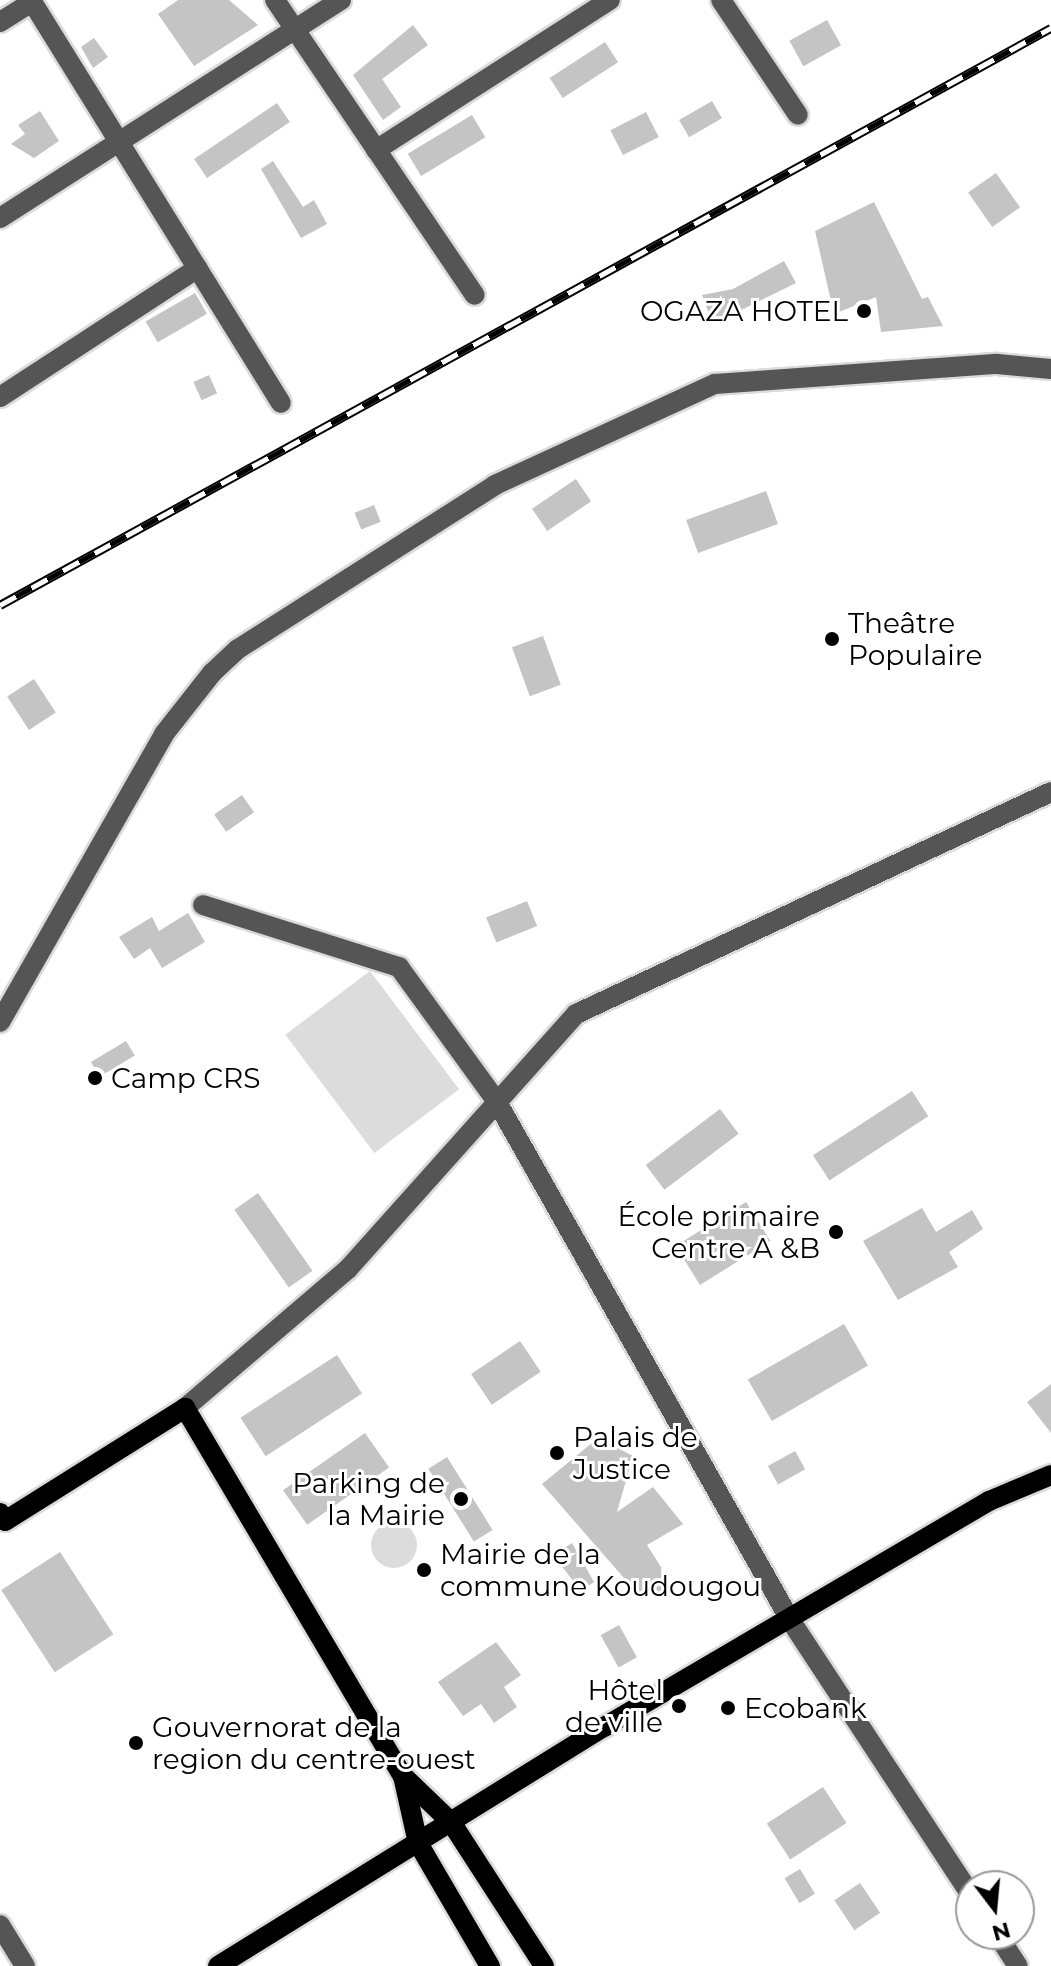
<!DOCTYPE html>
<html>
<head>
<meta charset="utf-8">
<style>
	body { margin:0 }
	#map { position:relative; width:1051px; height:1966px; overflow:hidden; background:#fff; font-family:Montserrat,sans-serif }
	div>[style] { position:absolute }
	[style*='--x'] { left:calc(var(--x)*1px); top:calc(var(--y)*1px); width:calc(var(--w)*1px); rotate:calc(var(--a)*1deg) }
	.green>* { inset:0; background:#dcdcdc; transform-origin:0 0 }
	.round { border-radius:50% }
	.building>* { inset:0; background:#c4c4c4; transform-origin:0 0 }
	.roads { filter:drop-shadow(2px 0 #dbdbdb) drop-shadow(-2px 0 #dbdbdb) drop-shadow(0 2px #dbdbdb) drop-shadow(0 -2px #dbdbdb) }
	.minor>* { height:20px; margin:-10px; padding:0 10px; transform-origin:10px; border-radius:10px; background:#555 }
	.major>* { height:20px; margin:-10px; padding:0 10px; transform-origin:10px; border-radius:10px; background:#000 }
	.rail>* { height:9px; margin-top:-4.5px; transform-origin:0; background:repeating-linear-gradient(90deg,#fff 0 18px,#000 0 36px); box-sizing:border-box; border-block:2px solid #000 }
	.dots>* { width:22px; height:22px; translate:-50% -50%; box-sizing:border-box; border:4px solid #fff; border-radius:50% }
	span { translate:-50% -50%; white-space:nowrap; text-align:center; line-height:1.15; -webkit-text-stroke:6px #fff; paint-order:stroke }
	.poi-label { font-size:28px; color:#000 }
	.right { translate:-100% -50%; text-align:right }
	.left { translate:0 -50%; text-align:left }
	.north { position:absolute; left:955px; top:1870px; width:80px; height:80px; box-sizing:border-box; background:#fff; border:2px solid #999; border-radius:50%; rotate:164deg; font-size:22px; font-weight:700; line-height:32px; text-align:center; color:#000 }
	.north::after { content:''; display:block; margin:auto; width:28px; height:36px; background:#000; clip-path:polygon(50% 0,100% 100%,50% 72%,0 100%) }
</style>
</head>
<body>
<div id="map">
	<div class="green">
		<div style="left:370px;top:971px;width:148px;height:106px;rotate:53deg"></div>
		<div class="round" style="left:371px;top:1522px;width:46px;height:46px"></div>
	</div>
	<div class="building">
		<div style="clip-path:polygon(178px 0,229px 0,258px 25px,194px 66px,158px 14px)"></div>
		<div style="left:827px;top:20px;width:29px;height:43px;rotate:61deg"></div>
		<div style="clip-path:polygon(413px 25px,428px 45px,382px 79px,401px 107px,383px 120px,353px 75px)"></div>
		<div style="clip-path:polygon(94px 38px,108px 57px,93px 68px,81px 47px)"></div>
		<div style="left:605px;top:42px;width:24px;height:66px;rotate:57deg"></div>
		<div style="left:712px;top:101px;width:20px;height:38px;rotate:60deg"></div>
		<div style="left:277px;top:103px;width:23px;height:100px;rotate:56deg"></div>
		<div style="clip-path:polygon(40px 111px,59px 141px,34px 158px,11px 144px,25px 134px,18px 125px)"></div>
		<div style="left:646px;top:112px;width:28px;height:40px;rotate:63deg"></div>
		<div style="left:472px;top:115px;width:26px;height:75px;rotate:59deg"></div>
		<div style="clip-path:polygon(273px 161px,303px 207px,314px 200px,327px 224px,301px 238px,261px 169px)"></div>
		<div style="left:996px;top:173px;width:42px;height:34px;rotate:55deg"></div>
		<div style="clip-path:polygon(874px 202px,922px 299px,928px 297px,943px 326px,881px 332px,876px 297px,834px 314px,815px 231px)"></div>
		<div style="clip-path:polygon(784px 261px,796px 283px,713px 324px,702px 295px,733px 289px)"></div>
		<div style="left:195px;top:293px;width:24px;height:57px;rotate:60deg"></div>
		<div style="left:209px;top:375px;width:20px;height:17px;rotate:66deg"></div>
		<div style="left:576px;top:479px;width:27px;height:53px;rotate:56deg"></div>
		<div style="left:766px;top:491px;width:35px;height:85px;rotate:70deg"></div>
		<div style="left:374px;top:505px;width:18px;height:21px;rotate:68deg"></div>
		<div style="left:543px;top:636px;width:52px;height:33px;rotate:70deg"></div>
		<div style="left:34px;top:679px;width:40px;height:32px;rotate:57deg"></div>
		<div style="left:242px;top:795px;width:21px;height:34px;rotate:55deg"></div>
		<div style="left:527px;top:901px;width:27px;height:44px;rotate:68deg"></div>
		<div style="clip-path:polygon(188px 913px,205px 942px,162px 968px,150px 948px,134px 959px,119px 937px,152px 917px,159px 931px)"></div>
		<div style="left:126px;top:1041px;width:17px;height:41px;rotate:59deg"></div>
		<div style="left:912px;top:1091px;width:30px;height:118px;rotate:57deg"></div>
		<div style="left:720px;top:1109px;width:31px;height:93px;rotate:53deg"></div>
		<div style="left:258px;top:1193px;width:95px;height:29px;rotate:55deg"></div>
		<div style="left:746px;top:1202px;width:46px;height:83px;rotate:58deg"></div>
		<div style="clip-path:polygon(922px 1208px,936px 1232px,972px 1210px,983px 1229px,949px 1252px,958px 1267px,898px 1300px,863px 1241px)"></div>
		<div style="left:844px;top:1324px;width:48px;height:111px;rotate:60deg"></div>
		<div style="left:520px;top:1341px;width:37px;height:59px;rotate:56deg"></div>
		<div style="left:337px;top:1355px;width:46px;height:115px;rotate:57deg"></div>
		<div style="clip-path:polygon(1051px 1384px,1051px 1433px,1027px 1402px)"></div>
		<div style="left:365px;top:1433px;width:42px;height:100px;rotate:55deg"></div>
		<div style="clip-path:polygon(598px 1438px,633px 1456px,617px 1512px,653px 1487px,683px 1524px,647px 1545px,661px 1567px,663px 1592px,637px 1593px,542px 1484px)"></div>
		<div style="left:795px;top:1451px;width:21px;height:31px;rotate:61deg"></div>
		<div style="left:447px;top:1457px;width:86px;height:22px;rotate:58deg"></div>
		<div style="clip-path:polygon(572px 1543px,594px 1582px,581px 1591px,553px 1555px)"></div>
		<div style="left:60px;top:1552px;width:98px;height:70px;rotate:57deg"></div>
		<div style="left:619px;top:1625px;width:37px;height:21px;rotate:61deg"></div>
		<div style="clip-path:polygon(496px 1642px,521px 1675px,504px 1687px,517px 1707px,494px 1723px,481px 1704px,463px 1716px,438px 1682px)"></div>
		<div style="left:823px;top:1787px;width:43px;height:67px;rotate:57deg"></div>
		<div style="left:800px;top:1869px;width:29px;height:18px;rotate:59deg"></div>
		<div style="left:860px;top:1883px;width:36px;height:31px;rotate:56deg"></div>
	</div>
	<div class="roads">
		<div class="minor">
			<div style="--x:31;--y:0;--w:474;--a:58.2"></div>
			<div style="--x:275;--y:0;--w:356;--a:55.9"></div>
			<div style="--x:721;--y:0;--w:138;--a:56.2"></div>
			<div style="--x:0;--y:22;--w:38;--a:-32"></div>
			<div style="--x:376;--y:150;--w:278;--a:-32.7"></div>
			<div style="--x:0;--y:218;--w:405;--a:-32.6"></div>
			<div style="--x:0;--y:397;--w:236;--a:-33.1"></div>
			<div style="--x:203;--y:905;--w:206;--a:17.6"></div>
			<div style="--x:399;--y:967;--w:167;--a:54"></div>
			<div style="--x:497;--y:1102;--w:593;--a:60.49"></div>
			<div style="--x:789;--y:1618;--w:331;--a:56.7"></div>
			<div style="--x:0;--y:1022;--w:331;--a:-60.3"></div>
			<div style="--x:164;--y:734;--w:78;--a:-51.8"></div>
			<div style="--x:212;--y:673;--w:35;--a:-43"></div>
			<div style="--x:238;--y:649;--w:305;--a:-32.5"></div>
			<div style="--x:495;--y:485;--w:242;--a:-24.7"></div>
			<div style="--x:715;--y:384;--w:283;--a:-4.1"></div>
			<div style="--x:997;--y:364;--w:54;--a:5.3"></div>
			<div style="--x:185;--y:1408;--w:214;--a:-40.5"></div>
			<div style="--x:348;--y:1269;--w:342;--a:-48.2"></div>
			<div style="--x:576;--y:1014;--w:524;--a:-25.05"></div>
			<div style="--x:0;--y:1925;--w:48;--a:58.6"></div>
			<div style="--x:997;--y:1934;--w:38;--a:57"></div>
		</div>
		<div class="major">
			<div style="--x:0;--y:1513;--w:9;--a:58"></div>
			<div style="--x:5;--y:1521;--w:213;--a:-32.1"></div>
			<div style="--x:185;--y:1408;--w:428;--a:59.4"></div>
			<div style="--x:403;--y:1776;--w:66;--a:43.8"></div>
			<div style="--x:451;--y:1822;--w:171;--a:57.1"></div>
			<div style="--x:403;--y:1776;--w:69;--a:77.4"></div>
			<div style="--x:418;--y:1843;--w:143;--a:59.7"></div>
			<div style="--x:218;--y:1966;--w:454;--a:-31.8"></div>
			<div style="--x:604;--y:1727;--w:446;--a:-30.4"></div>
			<div style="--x:989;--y:1501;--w:67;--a:-22.8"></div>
		</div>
	</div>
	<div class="rail">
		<div style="--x:0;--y:605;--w:1199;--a:-28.77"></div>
	</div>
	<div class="dots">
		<div style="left:864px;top:311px;background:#000"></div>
		<div style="left:832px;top:639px;background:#000"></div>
		<div style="left:95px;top:1078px;background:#000"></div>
		<div style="left:836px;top:1232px;background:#000"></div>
		<div style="left:557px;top:1453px;background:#000"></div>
		<div style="left:461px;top:1499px;background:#000"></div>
		<div style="left:424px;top:1570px;background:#000"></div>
		<div style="left:679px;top:1706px;background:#000"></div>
		<div style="left:728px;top:1708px;background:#000"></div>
		<div style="left:136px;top:1743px;background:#000"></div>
	</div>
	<div class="poi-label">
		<span class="right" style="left:848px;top:311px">OGAZA HOTEL</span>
		<span class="left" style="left:848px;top:639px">Theâtre<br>Populaire</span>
		<span class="left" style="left:111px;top:1078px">Camp CRS</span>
		<span class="right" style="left:820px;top:1232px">École primaire<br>Centre A &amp;B</span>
		<span class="left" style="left:573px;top:1453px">Palais de<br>Justice</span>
		<span class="right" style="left:445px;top:1499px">Parking de<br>la Mairie</span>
		<span class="left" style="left:440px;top:1570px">Mairie de la<br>commune Koudougou</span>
		<span class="right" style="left:663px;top:1706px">Hôtel<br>de ville</span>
		<span class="left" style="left:744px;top:1708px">Ecobank</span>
		<span class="left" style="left:152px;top:1743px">Gouvernorat de la<br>region du centre-ouest</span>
	</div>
	<div class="north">N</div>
</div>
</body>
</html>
